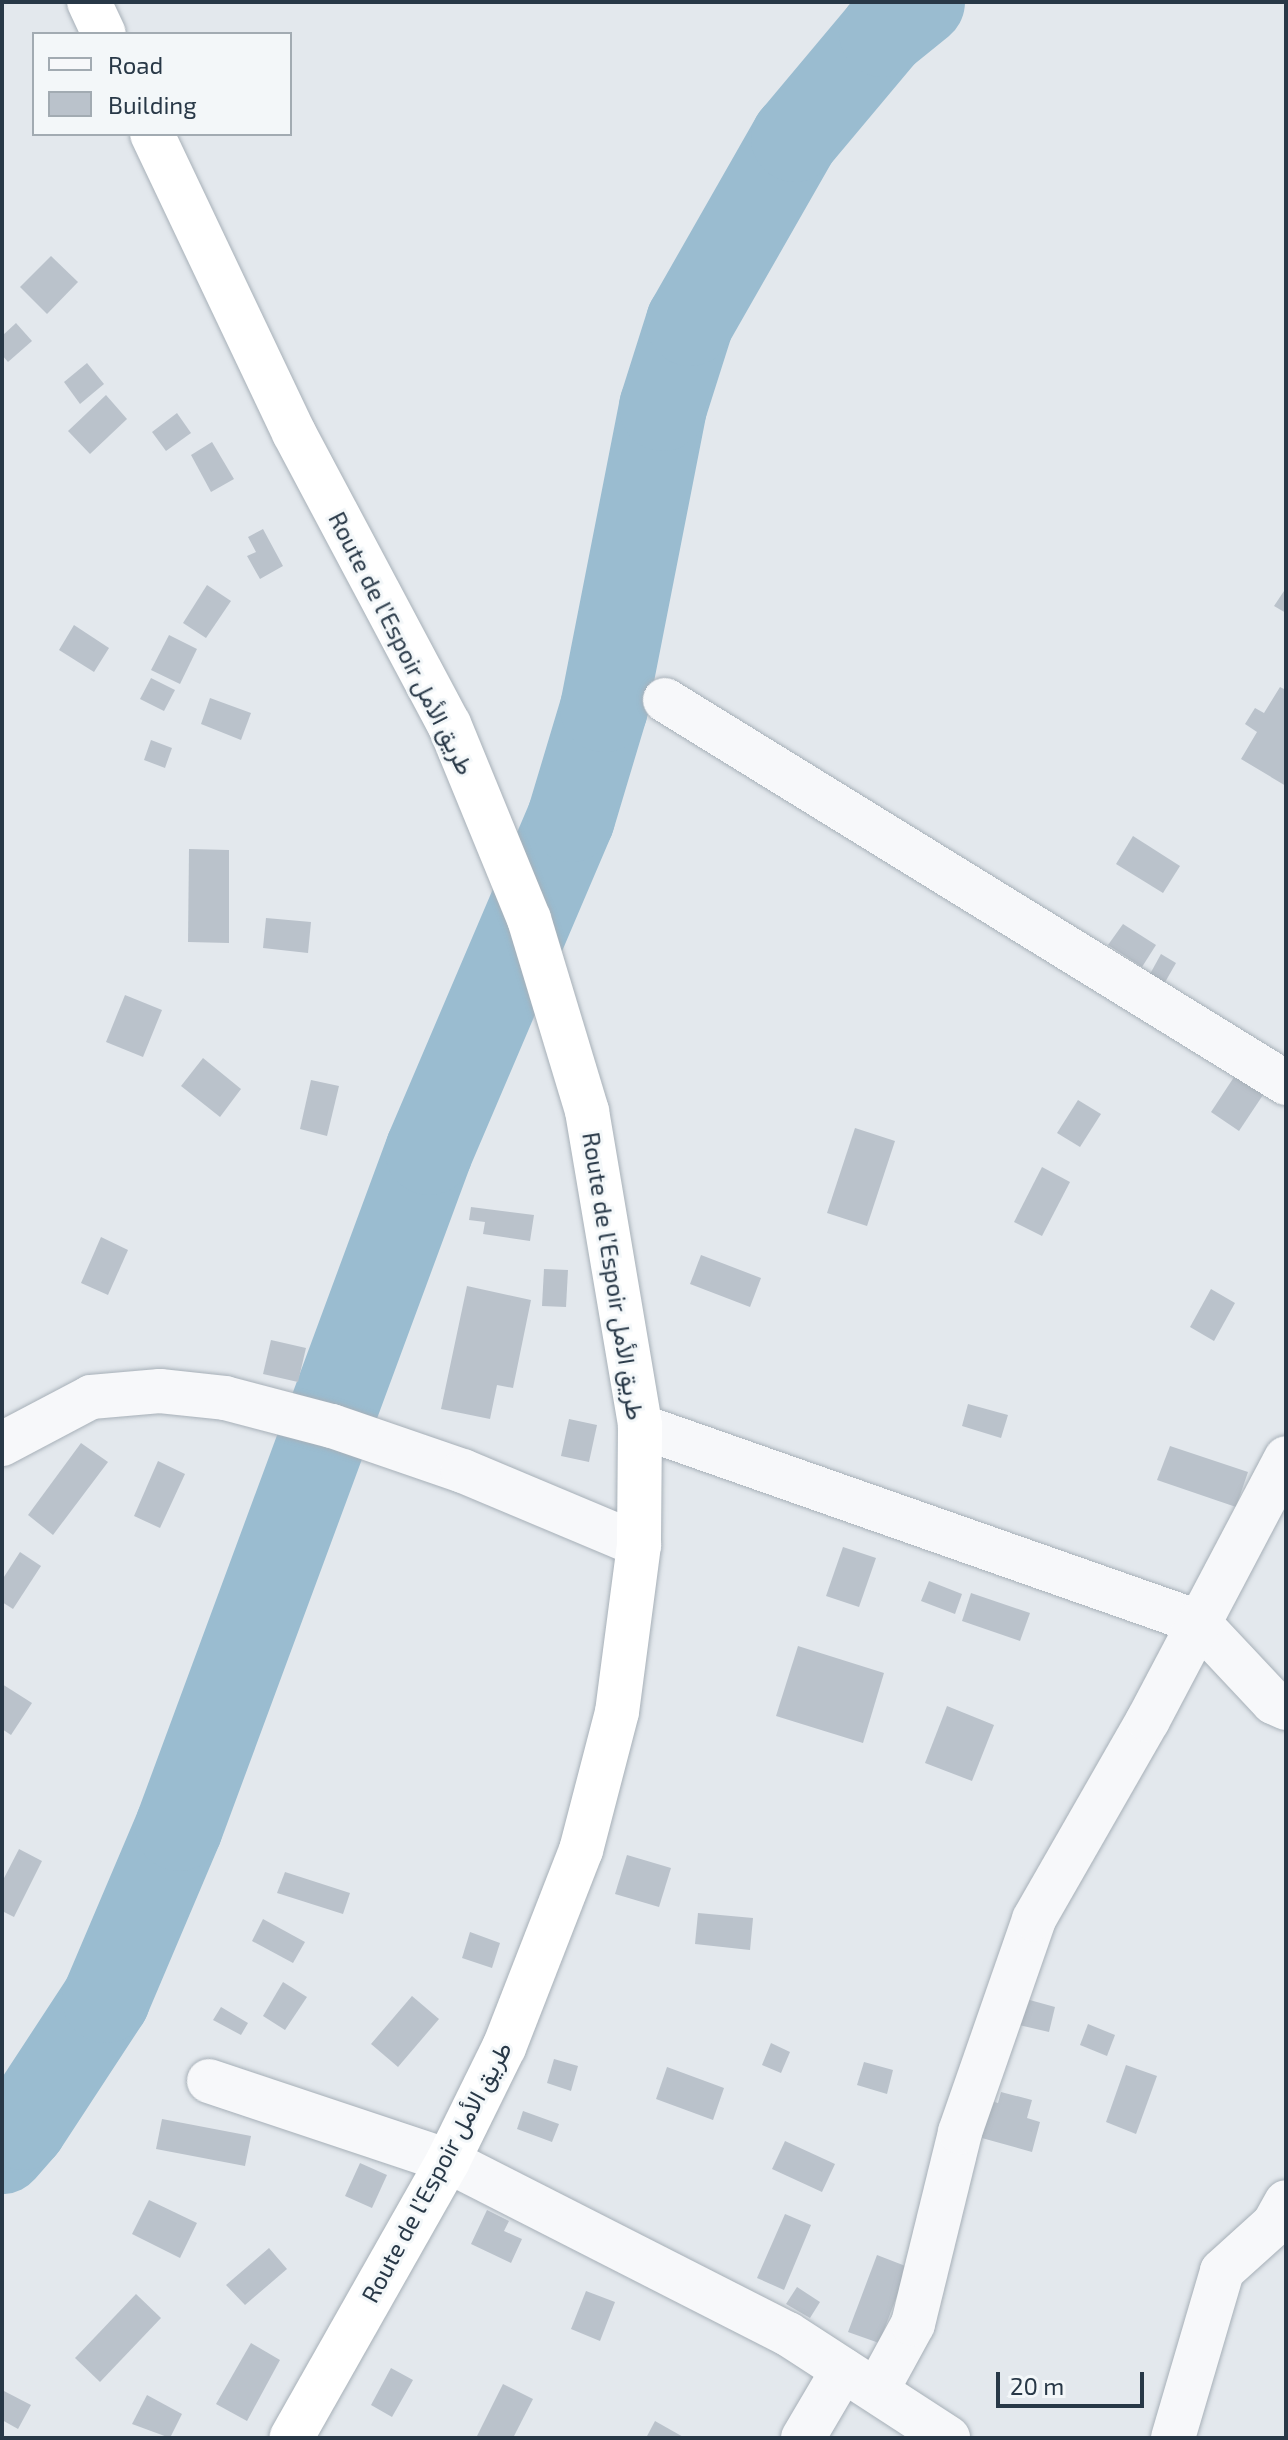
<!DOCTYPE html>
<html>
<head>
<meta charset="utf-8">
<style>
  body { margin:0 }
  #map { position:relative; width:1288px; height:2440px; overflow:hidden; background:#e3e8ed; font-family:"Exo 2",Vazirmatn,sans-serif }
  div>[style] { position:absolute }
  .river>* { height:88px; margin:-44px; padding:0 44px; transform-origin:44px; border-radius:44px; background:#9abcd0 }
  .building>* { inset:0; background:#bac2cb }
  .roads { filter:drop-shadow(0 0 2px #a7b0b8) drop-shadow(0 0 2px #a7b0b8) }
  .street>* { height:44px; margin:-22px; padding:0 22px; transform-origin:22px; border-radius:22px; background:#f7f8fa }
  .highway>* { height:44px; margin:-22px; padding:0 22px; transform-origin:22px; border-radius:22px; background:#fff }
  span { translate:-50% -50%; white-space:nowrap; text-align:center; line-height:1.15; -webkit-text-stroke:6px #f3f7f9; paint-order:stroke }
  .street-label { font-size:24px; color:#283847 }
  .frame { position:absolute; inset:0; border:4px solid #283847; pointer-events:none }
  .legend { position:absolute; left:32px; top:32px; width:260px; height:104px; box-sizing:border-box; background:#f3f7f9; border:2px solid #a2abb2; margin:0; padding:10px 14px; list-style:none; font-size:24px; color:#283847 }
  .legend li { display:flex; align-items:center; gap:16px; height:40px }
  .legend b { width:40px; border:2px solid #a2abb2 }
  .scale { position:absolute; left:996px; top:2372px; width:148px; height:36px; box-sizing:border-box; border:4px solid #283847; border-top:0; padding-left:10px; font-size:24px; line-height:28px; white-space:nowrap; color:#283847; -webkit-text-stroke:6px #f3f7f9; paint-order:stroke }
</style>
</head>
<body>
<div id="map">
  <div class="river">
    <div style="left:2px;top:2150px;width:32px;rotate:-49deg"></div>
    <div style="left:23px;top:2126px;width:152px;rotate:-56.8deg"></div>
    <div style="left:106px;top:1999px;width:187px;rotate:-67deg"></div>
    <div style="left:179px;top:1827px;width:721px;rotate:-69.7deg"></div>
    <div style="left:429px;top:1151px;width:362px;rotate:-66.9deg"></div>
    <div style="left:571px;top:818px;width:115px;rotate:-73.3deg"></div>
    <div style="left:604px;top:708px;width:307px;rotate:-78.9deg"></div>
    <div style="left:663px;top:407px;width:89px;rotate:-72.4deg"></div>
    <div style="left:690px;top:322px;width:212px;rotate:-60.3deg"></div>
    <div style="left:795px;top:138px;width:137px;rotate:-50deg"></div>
    <div style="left:883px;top:33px;width:49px;rotate:-39.2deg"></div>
  </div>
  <div class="building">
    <div style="clip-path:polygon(51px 256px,78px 282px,47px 314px,20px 287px)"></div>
    <div style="clip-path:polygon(16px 323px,32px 341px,8px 362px,2px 355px,2px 336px)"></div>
    <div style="clip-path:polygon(87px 363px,104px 384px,80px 404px,64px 382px)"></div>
    <div style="clip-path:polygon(106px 395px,127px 419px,90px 454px,68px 431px)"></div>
    <div style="clip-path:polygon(177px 413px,191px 433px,166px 451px,152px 432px)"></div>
    <div style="clip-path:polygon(212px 442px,234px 479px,211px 492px,191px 455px)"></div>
    <div style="clip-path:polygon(263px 529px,283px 566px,260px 579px,247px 556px,256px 552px,248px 537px)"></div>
    <div style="clip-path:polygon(207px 585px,231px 601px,206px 638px,183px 623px)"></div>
    <div style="clip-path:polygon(1286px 588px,1286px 613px,1274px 606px)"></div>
    <div style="clip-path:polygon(74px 625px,109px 648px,94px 672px,59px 650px)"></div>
    <div style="clip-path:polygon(169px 635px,197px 649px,180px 684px,151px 670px)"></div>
    <div style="clip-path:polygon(151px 678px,175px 690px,164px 711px,140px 699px)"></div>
    <div style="clip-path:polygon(1280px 687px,1286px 690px,1286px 786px,1241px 759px,1257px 732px,1245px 724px,1255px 708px,1264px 713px)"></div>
    <div style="clip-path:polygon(210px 698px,251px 713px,241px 740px,201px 724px)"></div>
    <div style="clip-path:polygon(151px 740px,172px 748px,165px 768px,144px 760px)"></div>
    <div style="clip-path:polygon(1133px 836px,1180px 866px,1163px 893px,1116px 864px)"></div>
    <div style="clip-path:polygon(189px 849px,229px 850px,229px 943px,188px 942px)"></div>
    <div style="clip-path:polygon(266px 918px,311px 922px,308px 953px,263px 948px)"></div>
    <div style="clip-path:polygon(1123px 924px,1156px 945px,1142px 967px,1108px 945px)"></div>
    <div style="clip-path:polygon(1161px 954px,1176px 963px,1164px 984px,1150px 974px)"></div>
    <div style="clip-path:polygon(125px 995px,162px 1010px,143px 1057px,106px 1042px)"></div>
    <div style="clip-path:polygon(203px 1058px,241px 1089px,220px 1117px,181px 1086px)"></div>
    <div style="clip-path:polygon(1238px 1071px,1267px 1089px,1239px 1131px,1211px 1112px)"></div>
    <div style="clip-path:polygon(311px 1080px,339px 1086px,327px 1136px,300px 1129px)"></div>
    <div style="clip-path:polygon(1078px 1100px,1101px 1114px,1080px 1147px,1057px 1133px)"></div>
    <div style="clip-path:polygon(855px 1128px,895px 1141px,867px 1226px,827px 1213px)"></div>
    <div style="clip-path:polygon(1042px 1167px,1070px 1182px,1042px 1236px,1014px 1222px)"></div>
    <div style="clip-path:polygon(471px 1207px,534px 1215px,530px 1241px,483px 1234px,485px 1222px,469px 1220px)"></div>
    <div style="clip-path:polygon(101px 1237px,128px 1250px,108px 1295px,81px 1283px)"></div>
    <div style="clip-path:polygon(701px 1255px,761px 1278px,750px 1307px,690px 1284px)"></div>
    <div style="clip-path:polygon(544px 1269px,568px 1270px,566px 1307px,542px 1306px)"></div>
    <div style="clip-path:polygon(467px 1286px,531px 1300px,513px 1388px,497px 1385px,490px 1419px,441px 1409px)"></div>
    <div style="clip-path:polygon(1211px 1289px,1235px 1303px,1214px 1341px,1190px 1327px)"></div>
    <div style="clip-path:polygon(271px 1340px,306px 1348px,298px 1382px,263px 1374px)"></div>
    <div style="clip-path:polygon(968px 1404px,1008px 1415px,1001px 1438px,962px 1426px)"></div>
    <div style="clip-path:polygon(569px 1419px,597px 1425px,589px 1462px,561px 1456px)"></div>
    <div style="clip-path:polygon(81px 1443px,108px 1462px,53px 1535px,28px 1515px)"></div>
    <div style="clip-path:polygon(1170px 1446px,1248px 1472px,1236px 1507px,1157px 1480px)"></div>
    <div style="clip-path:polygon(158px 1461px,185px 1474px,160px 1528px,134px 1516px)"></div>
    <div style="clip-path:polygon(843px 1547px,876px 1558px,859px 1607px,826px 1596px)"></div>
    <div style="clip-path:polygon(20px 1552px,41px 1566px,13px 1609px,2px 1602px,2px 1580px)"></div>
    <div style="clip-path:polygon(929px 1581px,962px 1594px,955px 1614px,921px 1601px)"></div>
    <div style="clip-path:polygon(971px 1593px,1030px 1613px,1020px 1641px,962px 1621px)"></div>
    <div style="clip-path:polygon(798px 1646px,884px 1673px,863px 1743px,776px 1716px)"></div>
    <div style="clip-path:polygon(2px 1684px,32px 1703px,11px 1735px,2px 1729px)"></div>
    <div style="clip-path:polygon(947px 1706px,994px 1725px,972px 1781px,925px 1763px)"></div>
    <div style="clip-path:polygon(19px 1849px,42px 1861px,14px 1917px,2px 1911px,2px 1882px)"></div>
    <div style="clip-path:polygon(627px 1855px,671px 1868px,659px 1907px,615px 1894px)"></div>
    <div style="clip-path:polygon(285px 1872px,350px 1893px,343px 1914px,277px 1893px)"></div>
    <div style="clip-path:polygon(698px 1913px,753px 1918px,750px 1950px,695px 1944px)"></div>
    <div style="clip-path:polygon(263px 1919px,305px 1942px,293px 1963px,252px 1941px)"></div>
    <div style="clip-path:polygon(470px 1932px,500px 1943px,492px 1968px,462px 1958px)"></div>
    <div style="clip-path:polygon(283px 1982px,307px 1997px,285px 2030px,263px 2016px)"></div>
    <div style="clip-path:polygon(412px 1996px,439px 2019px,398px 2067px,371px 2044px)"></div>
    <div style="clip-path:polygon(1026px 1999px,1055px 2007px,1049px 2032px,1019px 2025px)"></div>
    <div style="clip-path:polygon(221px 2007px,248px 2023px,241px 2035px,213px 2020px)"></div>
    <div style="clip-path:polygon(1088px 2024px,1115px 2035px,1107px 2056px,1080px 2045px)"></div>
    <div style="clip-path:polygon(771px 2043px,790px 2052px,781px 2073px,762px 2065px)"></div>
    <div style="clip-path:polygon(554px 2059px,578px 2066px,571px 2091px,547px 2083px)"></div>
    <div style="clip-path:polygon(864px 2062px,893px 2070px,887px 2094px,857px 2085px)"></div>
    <div style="clip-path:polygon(1126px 2065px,1157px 2076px,1136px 2134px,1106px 2122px)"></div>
    <div style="clip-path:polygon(667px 2067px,724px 2088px,713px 2120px,656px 2099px)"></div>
    <div style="clip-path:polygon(1001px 2092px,1032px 2100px,1027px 2118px,1040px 2122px,1032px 2152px,971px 2135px,981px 2098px,998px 2103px)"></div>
    <div style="clip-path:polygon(523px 2111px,559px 2124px,552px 2142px,517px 2129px)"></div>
    <div style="clip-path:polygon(162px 2119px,251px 2136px,245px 2166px,156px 2149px)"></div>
    <div style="clip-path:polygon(785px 2141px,835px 2164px,822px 2192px,772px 2169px)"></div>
    <div style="clip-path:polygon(360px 2163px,387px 2175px,372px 2208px,345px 2196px)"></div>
    <div style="clip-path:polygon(149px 2200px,197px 2223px,180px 2258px,132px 2234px)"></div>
    <div style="clip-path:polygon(487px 2210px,509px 2221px,504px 2231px,522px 2239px,511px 2263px,471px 2244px)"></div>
    <div style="clip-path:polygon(785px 2214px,811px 2225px,784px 2290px,757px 2278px)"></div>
    <div style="clip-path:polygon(269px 2248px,287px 2269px,245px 2305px,226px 2285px)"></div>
    <div style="clip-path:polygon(877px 2255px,908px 2267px,879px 2343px,848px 2332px)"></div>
    <div style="clip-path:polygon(797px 2287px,820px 2302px,810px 2318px,786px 2304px)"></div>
    <div style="clip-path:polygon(586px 2291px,615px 2302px,600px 2341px,571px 2329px)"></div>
    <div style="clip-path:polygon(136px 2294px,161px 2318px,100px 2382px,75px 2358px)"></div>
    <div style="clip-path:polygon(251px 2343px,280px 2360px,247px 2421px,216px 2404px)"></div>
    <div style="clip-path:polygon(391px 2368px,413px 2380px,392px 2417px,371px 2405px)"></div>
    <div style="clip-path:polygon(503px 2384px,533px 2399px,513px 2438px,476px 2438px)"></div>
    <div style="clip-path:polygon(2px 2390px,31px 2405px,18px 2429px,2px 2420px)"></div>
    <div style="clip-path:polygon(147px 2395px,182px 2414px,170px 2438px,132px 2424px)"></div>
    <div style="clip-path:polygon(655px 2421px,685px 2438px,646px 2438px)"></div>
  </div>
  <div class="roads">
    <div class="street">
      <div style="left:665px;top:700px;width:730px;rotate:31.66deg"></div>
      <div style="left:640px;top:1426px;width:591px;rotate:19.35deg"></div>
      <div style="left:1198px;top:1622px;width:110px;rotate:46.8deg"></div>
      <div style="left:1273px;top:1702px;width:14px;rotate:25deg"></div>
      <div style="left:2px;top:1444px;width:101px;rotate:-27.8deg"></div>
      <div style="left:91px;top:1397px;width:69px;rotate:-5deg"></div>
      <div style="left:160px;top:1391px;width:65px;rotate:6.1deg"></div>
      <div style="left:225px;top:1398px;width:111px;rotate:14.7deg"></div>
      <div style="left:332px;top:1426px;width:139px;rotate:19deg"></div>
      <div style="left:463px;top:1471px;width:191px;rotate:22.8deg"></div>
      <div style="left:209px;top:2081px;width:252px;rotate:18.5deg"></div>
      <div style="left:448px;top:2161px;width:381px;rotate:27deg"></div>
      <div style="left:788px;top:2334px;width:191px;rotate:33deg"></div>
      <div style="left:877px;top:2390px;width:75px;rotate:-61.4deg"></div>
      <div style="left:913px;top:2324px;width:198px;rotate:-76.2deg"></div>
      <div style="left:960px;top:2132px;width:225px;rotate:-70.8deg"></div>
      <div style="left:1034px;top:1919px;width:229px;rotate:-60.2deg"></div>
      <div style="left:1148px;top:1720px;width:296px;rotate:-62.2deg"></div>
      <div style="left:803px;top:2438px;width:79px;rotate:-59.5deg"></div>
      <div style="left:1173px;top:2438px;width:174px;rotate:-73.6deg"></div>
      <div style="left:1222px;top:2271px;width:70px;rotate:-42.1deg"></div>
      <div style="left:1274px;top:2224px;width:25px;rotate:-61deg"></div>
    </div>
    <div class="highway">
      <div style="left:89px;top:2px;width:35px;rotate:65deg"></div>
      <div style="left:152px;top:134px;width:331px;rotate:64.6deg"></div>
      <div style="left:294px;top:433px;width:330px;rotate:62deg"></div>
      <div style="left:449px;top:724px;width:211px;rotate:67.7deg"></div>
      <div style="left:529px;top:919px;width:201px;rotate:73.2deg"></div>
      <div style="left:587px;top:1111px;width:319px;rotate:80.4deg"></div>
      <div style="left:640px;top:1426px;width:119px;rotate:90.5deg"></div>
      <div style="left:639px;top:1545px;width:168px;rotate:97.5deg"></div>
      <div style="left:617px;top:1712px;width:143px;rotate:104.6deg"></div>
      <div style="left:581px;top:1850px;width:212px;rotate:111.3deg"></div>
      <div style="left:504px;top:2047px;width:127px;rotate:116.2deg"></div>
      <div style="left:448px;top:2161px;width:318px;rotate:119.5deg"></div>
    </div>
  </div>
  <div class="street-label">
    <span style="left:402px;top:643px;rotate:63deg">Route de l’Espoir طريق الأمل</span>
    <span style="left:614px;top:1276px;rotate:81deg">Route de l’Espoir طريق الأمل</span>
    <span style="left:436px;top:2172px;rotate:-62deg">Route de l’Espoir طريق الأمل</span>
  </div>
  <div class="frame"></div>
  <ul class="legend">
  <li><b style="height:10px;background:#f7f8fa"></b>Road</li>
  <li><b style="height:22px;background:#bac2cb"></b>Building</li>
  </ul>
  <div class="scale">20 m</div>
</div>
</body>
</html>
